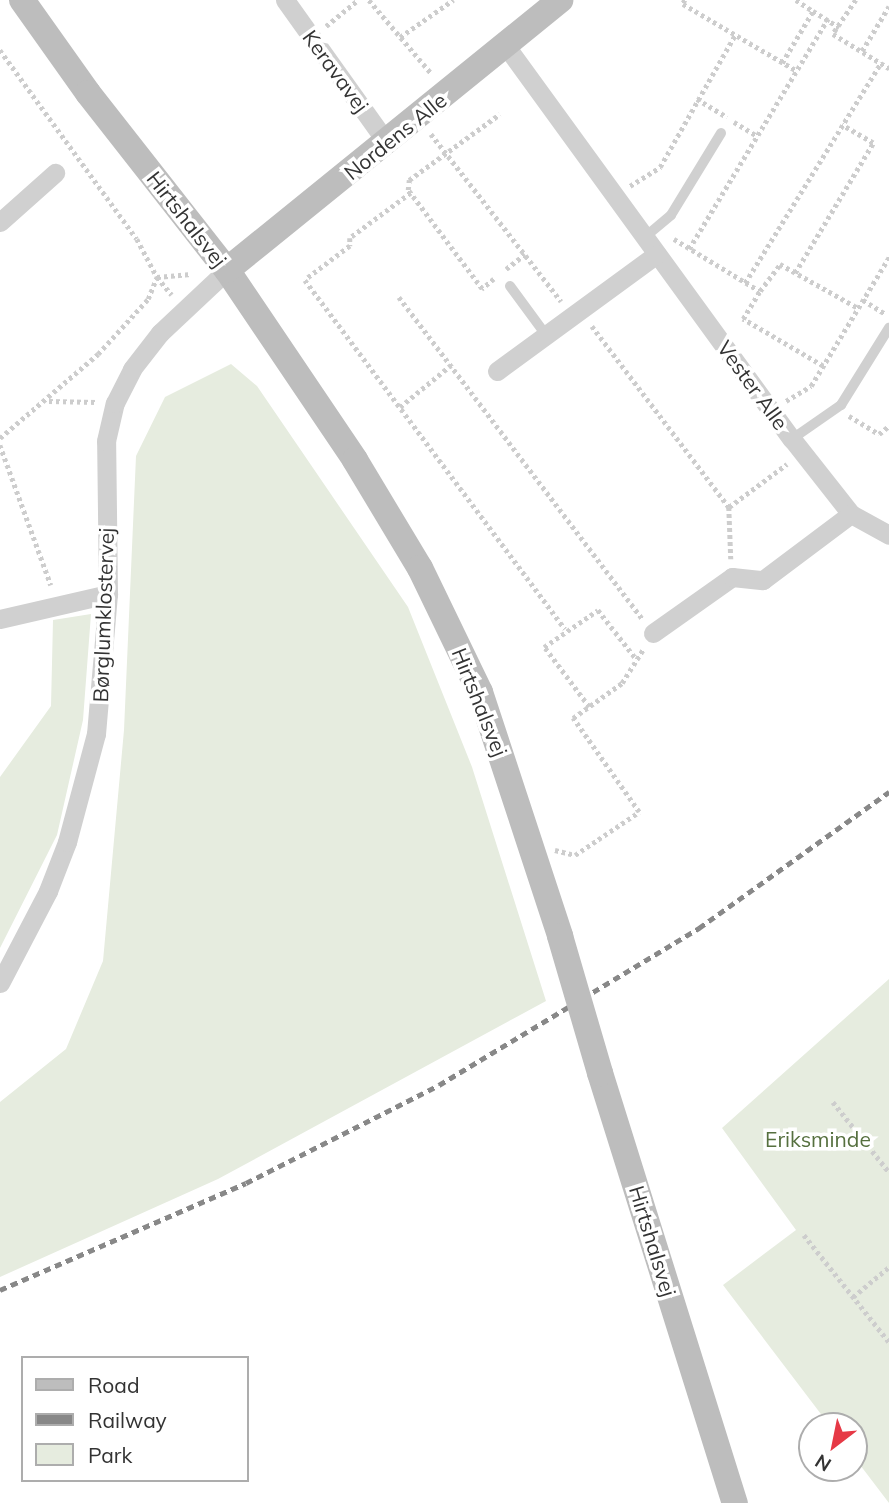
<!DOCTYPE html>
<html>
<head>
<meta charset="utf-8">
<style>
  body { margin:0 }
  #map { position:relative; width:889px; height:1503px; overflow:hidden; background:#fff; font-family:Mulish,sans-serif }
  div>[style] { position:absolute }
  .green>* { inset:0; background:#e6ecdf }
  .path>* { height:4.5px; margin-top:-2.25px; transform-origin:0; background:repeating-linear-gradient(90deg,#cdcdcd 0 3.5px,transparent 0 7px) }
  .lane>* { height:10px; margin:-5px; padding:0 5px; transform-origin:5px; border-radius:5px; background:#d0d0d0 }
  .street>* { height:19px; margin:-9.5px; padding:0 9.5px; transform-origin:9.5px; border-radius:9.5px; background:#d0d0d0 }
  .secondary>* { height:26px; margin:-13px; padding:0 13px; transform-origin:13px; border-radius:13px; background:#bdbdbd }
  .rail>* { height:5px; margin-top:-2.5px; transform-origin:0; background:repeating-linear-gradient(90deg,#888 0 7px,transparent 0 12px) }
  .secondary-bridge>* { height:26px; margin:-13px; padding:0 13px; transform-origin:13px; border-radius:13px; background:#bdbdbd }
  span { translate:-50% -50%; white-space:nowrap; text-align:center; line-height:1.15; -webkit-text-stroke:7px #fff; paint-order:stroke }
  .street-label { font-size:21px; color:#333 }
  .park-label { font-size:21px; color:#56703f }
  .legend { position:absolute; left:21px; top:1356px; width:228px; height:126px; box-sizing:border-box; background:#fff; border:2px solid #adadad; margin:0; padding:9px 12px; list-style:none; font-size:21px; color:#333 }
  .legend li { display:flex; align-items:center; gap:14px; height:35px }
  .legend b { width:35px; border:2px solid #adadad }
  .north { position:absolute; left:798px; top:1412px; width:70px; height:70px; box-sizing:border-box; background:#fff; border:2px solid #adadad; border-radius:50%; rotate:212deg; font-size:19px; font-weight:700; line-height:28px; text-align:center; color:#333 }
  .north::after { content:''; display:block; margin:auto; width:24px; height:32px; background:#e63946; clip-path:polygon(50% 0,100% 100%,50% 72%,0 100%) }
</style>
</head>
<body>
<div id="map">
  <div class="green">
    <div style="clip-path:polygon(231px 364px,257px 386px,408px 607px,472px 767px,546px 1001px,218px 1179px,0 1277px,0 1102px,66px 1049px,103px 961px,124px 730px,136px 456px,165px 397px)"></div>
    <div style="clip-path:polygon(91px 614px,83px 720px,57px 835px,0 948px,0 777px,51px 706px,53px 620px)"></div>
    <div style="clip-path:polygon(889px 979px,889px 1503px,854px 1457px,854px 1426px,830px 1426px,723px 1285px,796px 1230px,722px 1128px)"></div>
  </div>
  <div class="path">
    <div style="left:369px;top:0;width:97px;rotate:49.6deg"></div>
    <div style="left:685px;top:0;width:4px;rotate:117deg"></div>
    <div style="left:683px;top:4px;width:132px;rotate:30.4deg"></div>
    <div style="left:796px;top:0;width:20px;rotate:33deg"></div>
    <div style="left:856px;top:0;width:41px;rotate:124.1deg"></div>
    <div style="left:833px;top:34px;width:66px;rotate:31.3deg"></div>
    <div style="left:326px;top:26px;width:41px;rotate:-39.1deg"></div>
    <div style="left:400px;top:37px;width:65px;rotate:-34.9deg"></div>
    <div style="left:0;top:50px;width:233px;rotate:54.1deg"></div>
    <div style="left:137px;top:239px;width:43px;rotate:62.2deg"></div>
    <div style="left:157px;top:277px;width:23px;rotate:50deg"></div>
    <div style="left:862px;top:51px;width:52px;rotate:-59deg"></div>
    <div style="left:782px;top:63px;width:61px;rotate:-59.2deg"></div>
    <div style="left:813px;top:11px;width:31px;rotate:32deg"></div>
    <div style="left:697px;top:99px;width:35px;rotate:31deg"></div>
    <div style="left:734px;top:122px;width:27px;rotate:31deg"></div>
    <div style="left:431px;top:134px;width:212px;rotate:52.1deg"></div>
    <div style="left:630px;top:186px;width:36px;rotate:-32deg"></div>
    <div style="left:660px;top:167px;width:152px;rotate:-60.4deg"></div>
    <div style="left:411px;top:193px;width:76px;rotate:143.6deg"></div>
    <div style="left:350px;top:238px;width:8px;rotate:90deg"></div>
    <div style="left:350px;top:246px;width:56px;rotate:142.9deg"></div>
    <div style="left:305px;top:280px;width:435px;rotate:53.3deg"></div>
    <div style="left:674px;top:239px;width:100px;rotate:31.2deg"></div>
    <div style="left:689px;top:249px;width:269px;rotate:-58.9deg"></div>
    <div style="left:506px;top:269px;width:24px;rotate:-38deg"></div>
    <div style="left:795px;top:273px;width:152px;rotate:-59deg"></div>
    <div style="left:873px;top:143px;width:36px;rotate:-150deg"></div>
    <div style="left:494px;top:279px;width:16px;rotate:140deg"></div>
    <div style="left:482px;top:289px;width:124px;rotate:-126.8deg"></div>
    <div style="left:408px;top:190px;width:10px;rotate:-84deg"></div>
    <div style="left:409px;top:180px;width:112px;rotate:-36deg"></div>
    <div style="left:745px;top:283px;width:259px;rotate:-58.3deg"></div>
    <div style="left:399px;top:297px;width:403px;rotate:52.9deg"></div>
    <div style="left:863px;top:300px;width:26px;rotate:32deg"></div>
    <div style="left:592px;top:326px;width:227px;rotate:52.9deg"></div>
    <div style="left:729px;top:507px;width:52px;rotate:87.8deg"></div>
    <div style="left:823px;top:366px;width:93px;rotate:-149.6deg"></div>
    <div style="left:743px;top:319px;width:33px;rotate:-59deg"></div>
    <div style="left:760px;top:291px;width:34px;rotate:-53deg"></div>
    <div style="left:780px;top:264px;width:90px;rotate:29.4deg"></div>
    <div style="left:49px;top:401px;width:47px;rotate:1.2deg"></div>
    <div style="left:786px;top:401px;width:29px;rotate:-31deg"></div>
    <div style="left:811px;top:386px;width:151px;rotate:-58.8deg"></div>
    <div style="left:400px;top:407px;width:66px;rotate:-39.5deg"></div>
    <div style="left:849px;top:416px;width:35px;rotate:31deg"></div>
    <div style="left:879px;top:434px;width:13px;rotate:-39deg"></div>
    <div style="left:0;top:438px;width:129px;rotate:-40.6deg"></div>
    <div style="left:98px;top:354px;width:74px;rotate:-47.7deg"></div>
    <div style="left:148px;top:299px;width:24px;rotate:-68deg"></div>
    <div style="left:157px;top:277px;width:34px;rotate:-5deg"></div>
    <div style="left:0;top:445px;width:149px;rotate:70deg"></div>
    <div style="left:729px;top:507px;width:72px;rotate:-36.6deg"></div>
    <div style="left:589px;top:707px;width:75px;rotate:-126.9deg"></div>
    <div style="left:544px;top:647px;width:65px;rotate:-34.4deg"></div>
    <div style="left:598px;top:610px;width:63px;rotate:52deg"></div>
    <div style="left:555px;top:850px;width:21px;rotate:14deg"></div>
    <div style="left:575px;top:855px;width:77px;rotate:-33.9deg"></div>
    <div style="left:639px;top:812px;width:115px;rotate:-125.1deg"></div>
    <div style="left:573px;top:718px;width:60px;rotate:-35.5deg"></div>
    <div style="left:622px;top:683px;width:41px;rotate:-57.8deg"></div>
    <div style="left:833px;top:1102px;width:90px;rotate:51.3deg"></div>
    <div style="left:804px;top:1235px;width:137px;rotate:51.5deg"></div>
    <div style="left:853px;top:1297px;width:47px;rotate:-39.8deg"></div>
  </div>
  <div class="lane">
    <div style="left:645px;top:237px;width:34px;rotate:-40deg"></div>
    <div style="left:671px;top:215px;width:96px;rotate:-58.6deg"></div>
    <div style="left:510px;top:286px;width:61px;rotate:53.7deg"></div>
    <div style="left:792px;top:439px;width:60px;rotate:-34.8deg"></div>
    <div style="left:841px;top:405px;width:91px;rotate:-58.1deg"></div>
  </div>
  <div class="street">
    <div style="left:285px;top:0;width:176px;rotate:54.5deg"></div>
    <div style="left:506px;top:46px;width:486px;rotate:54deg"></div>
    <div style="left:792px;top:439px;width:95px;rotate:51.8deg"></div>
    <div style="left:851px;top:514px;width:43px;rotate:28.9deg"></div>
    <div style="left:0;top:222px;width:74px;rotate:-41.7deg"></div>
    <div style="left:497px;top:371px;width:198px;rotate:-36.2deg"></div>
    <div style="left:0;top:619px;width:111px;rotate:-13deg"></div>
    <div style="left:653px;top:633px;width:97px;rotate:-35.3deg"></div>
    <div style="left:732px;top:577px;width:31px;rotate:6deg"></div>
    <div style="left:763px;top:580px;width:110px;rotate:-36.9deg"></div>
    <div style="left:0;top:983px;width:104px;rotate:-62.4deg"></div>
    <div style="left:48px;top:891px;width:53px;rotate:-68.8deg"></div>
    <div style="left:67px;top:842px;width:112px;rotate:-75deg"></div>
    <div style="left:96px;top:734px;width:141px;rotate:-85.1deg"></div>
    <div style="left:108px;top:594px;width:153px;rotate:-90.7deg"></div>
    <div style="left:106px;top:441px;width:39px;rotate:-77deg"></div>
    <div style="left:115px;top:403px;width:38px;rotate:-63deg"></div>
    <div style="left:132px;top:369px;width:46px;rotate:-52.1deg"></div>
    <div style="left:160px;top:333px;width:92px;rotate:-43.2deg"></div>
  </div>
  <div class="secondary">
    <div style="left:22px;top:0;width:114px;rotate:54.6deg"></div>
    <div style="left:88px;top:93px;width:225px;rotate:51.9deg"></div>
    <div style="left:227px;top:270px;width:229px;rotate:56deg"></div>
    <div style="left:355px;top:460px;width:126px;rotate:59deg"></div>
    <div style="left:420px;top:568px;width:138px;rotate:64.2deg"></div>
    <div style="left:480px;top:692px;width:257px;rotate:71.8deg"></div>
    <div style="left:227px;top:270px;width:429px;rotate:-39deg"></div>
    <div style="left:600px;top:1073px;width:451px;rotate:72.6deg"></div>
  </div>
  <div class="rail">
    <div style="left:0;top:1290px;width:268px;rotate:-23.5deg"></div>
    <div style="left:246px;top:1183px;width:216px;rotate:-26.9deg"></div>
    <div style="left:439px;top:1085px;width:304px;rotate:-31.1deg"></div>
    <div style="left:699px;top:928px;width:234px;rotate:-35.6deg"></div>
  </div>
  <div class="secondary-bridge">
    <div style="left:560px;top:936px;width:143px;rotate:73.7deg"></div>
  </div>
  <div class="street-label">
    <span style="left:336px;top:71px;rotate:54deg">Keravavej</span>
    <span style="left:395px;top:136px;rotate:-39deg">Nordens Alle</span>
    <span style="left:187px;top:219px;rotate:52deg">Hirtshalsvej</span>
    <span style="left:753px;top:385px;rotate:54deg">Vester Alle</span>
    <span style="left:103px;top:615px;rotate:-88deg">Børglumklostervej</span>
    <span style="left:480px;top:702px;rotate:68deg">Hirtshalsvej</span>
    <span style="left:653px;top:1241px;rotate:73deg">Hirtshalsvej</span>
  </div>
  <div class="park-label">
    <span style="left:818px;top:1139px">Eriksminde</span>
  </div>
  <ul class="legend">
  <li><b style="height:9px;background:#bdbdbd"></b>Road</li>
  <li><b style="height:9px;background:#888"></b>Railway</li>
  <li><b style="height:19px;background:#e6ecdf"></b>Park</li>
  </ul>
  <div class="north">N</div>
</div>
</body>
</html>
